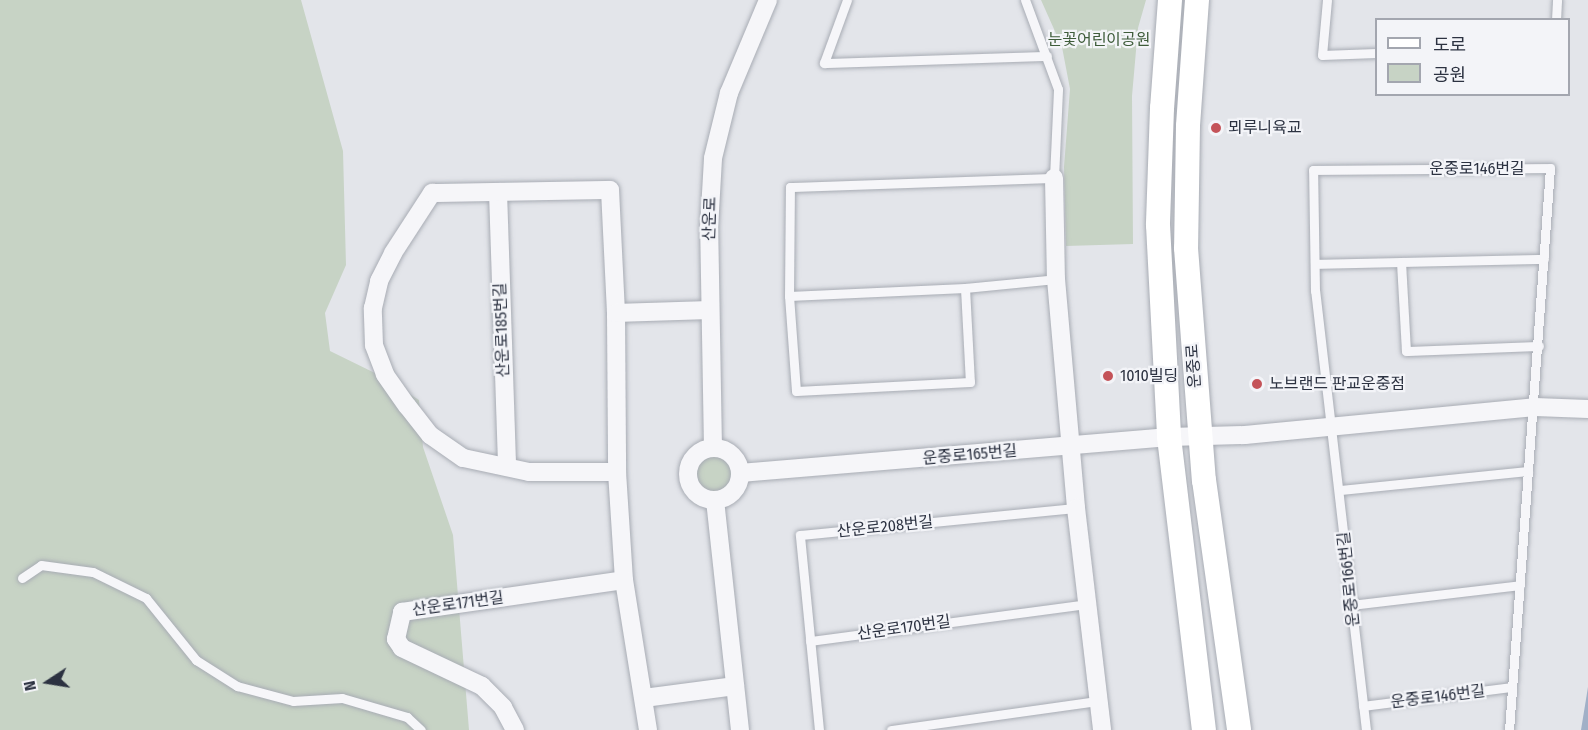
<!DOCTYPE html>
<html>
<head>
<meta charset="utf-8">
<style>
  body { margin:0 }
  #map { position:relative; width:1588px; height:730px; overflow:hidden; background:#e3e5ea; font-family:"Fira Sans Condensed","Noto Sans KR",sans-serif }
  div>[style] { position:absolute }
  .green>* { inset:0; background:#c7d3c5 }
  .round { border-radius:50% }
  .water>* { inset:0; background:#a1b0c7 }
  .roads { filter:drop-shadow(0 0 2px #a8acb4) drop-shadow(0 0 2px #a8acb4) }
  .lane>* { height:9px; margin:-4.5px; padding:0 4.5px; transform-origin:4.5px; border-radius:4.5px; background:#f6f6f9 }
  .street>* { height:18px; margin:-9px; padding:0 9px; transform-origin:9px; border-radius:9px; background:#f6f6f9 }
  .street>.ring { margin:-9px; padding:0; box-sizing:content-box; background:none; border:18px solid #f6f6f9; border-radius:50% }
  .secondary>* { height:24px; margin:-12px; padding:0 12px; transform-origin:12px; border-radius:12px; background:#fff }
  .dots>* { width:16px; height:16px; translate:-50% -50%; box-sizing:border-box; border:3px solid #f3f4f8; border-radius:50% }
  span { translate:-50% -50%; white-space:nowrap; text-align:center; line-height:1.15; -webkit-text-stroke:4.5px #f3f4f8; paint-order:stroke }
  .park-label { font-size:16px; color:#3e5c3a }
  .poi-label { font-size:16px; color:#2c3241 }
  .left { translate:0 -50%; text-align:left }
  .street-label { font-size:16px; color:#2c3241 }
  .legend { position:absolute; left:1375px; top:18px; width:195px; height:78px; box-sizing:border-box; background:#f3f4f8; border:2px solid #a3a6af; margin:0; padding:8px 10px; list-style:none; font-size:18px; color:#2c3241 }
  .legend li { display:flex; align-items:center; gap:12px; height:30px }
  .legend b { width:30px; border:2px solid #a3a6af }
  .north { position:absolute; left:18px; top:652px; width:60px; height:60px; -webkit-text-stroke:4px #f3f4f8; paint-order:stroke; rotate:258deg; font-size:16px; font-weight:700; line-height:24px; text-align:center; color:#2c3241 }
  .north::after { content:''; display:block; margin:auto; width:21px; height:27px; background:#2c3241; clip-path:polygon(50% 0,100% 100%,50% 72%,0 100%) }
</style>
</head>
<body>
<div id="map">
  <div class="green">
    <div style="clip-path:polygon(0 0,301px 0,343px 151px,346px 265px,325px 313px,330px 351px,383px 377px,419px 400px,423px 447px,453px 535px,469px 730px,0 730px)"></div>
    <div style="clip-path:polygon(1041px 0,1146px 0,1138px 28px,1132px 96px,1133px 244px,1066px 246px,1064px 167px,1070px 89px,1062px 47px)"></div>
    <div class="round" style="left:697px;top:457px;width:34px;height:34px"></div>
  </div>
  <div class="water">
    <div style="clip-path:polygon(1588px 687px,1588px 730px,1581px 730px)"></div>
  </div>
  <div class="roads">
    <div class="lane">
      <div style="left:847px;top:0;width:67px;rotate:110.1deg"></div>
      <div style="left:824px;top:63px;width:223px;rotate:-1.8deg"></div>
      <div style="left:1327px;top:0;width:55px;rotate:95.2deg"></div>
      <div style="left:1322px;top:55px;width:54px;rotate:-2.1deg"></div>
      <div style="left:1556px;top:20px;width:20px;rotate:-87deg"></div>
      <div style="left:1401px;top:262px;width:89px;rotate:86.8deg"></div>
      <div style="left:1406px;top:351px;width:133px;rotate:-2.2deg"></div>
      <div style="left:1315px;top:264px;width:229px;rotate:-1.3deg"></div>
      <div style="left:965px;top:288px;width:94px;rotate:87deg"></div>
      <div style="left:970px;top:382px;width:174px;rotate:177deg"></div>
      <div style="left:796px;top:391px;width:95px;rotate:-94.2deg"></div>
      <div style="left:789px;top:296px;width:109px;rotate:-89.5deg"></div>
      <div style="left:790px;top:187px;width:264px;rotate:-2deg"></div>
      <div style="left:1054px;top:178px;width:89px;rotate:-87.4deg"></div>
      <div style="left:1058px;top:89px;width:95px;rotate:-110.3deg"></div>
      <div style="left:789px;top:296px;width:176px;rotate:-2.6deg"></div>
      <div style="left:965px;top:288px;width:91px;rotate:-5.6deg"></div>
      <div style="left:1340px;top:490px;width:189px;rotate:-5.8deg"></div>
      <div style="left:22px;top:578px;width:23px;rotate:-34deg"></div>
      <div style="left:41px;top:565px;width:52px;rotate:7.7deg"></div>
      <div style="left:93px;top:572px;width:59px;rotate:26.1deg"></div>
      <div style="left:146px;top:598px;width:80px;rotate:51.1deg"></div>
      <div style="left:196px;top:660px;width:49px;rotate:32.4deg"></div>
      <div style="left:237px;top:686px;width:58px;rotate:15deg"></div>
      <div style="left:293px;top:701px;width:49px;rotate:-3.5deg"></div>
      <div style="left:342px;top:698px;width:68px;rotate:16.3deg"></div>
      <div style="left:407px;top:717px;width:19px;rotate:43deg"></div>
      <div style="left:1351px;top:605px;width:170px;rotate:-6.7deg"></div>
      <div style="left:810px;top:641px;width:278px;rotate:-7.6deg"></div>
      <div style="left:1363px;top:706px;width:150px;rotate:-7.3deg"></div>
      <div style="left:819px;top:730px;width:196px;rotate:-95.6deg"></div>
      <div style="left:800px;top:535px;width:277px;rotate:-5.6deg"></div>
      <div style="left:891px;top:730px;width:209px;rotate:-8deg"></div>
      <div style="left:1366px;top:730px;width:442px;rotate:-96.6deg"></div>
      <div style="left:1315px;top:291px;width:121px;rotate:-90.9deg"></div>
      <div style="left:1313px;top:170px;width:237px;rotate:-0.5deg"></div>
      <div style="left:1550px;top:168px;width:563px;rotate:94.17deg"></div>
    </div>
    <div class="street">
      <div style="left:1054px;top:178px;width:101px;rotate:88.9deg"></div>
      <div style="left:1056px;top:279px;width:230px;rotate:85deg"></div>
      <div style="left:1076px;top:508px;width:224px;rotate:83.3deg"></div>
      <div style="left:498px;top:192px;width:275px;rotate:88.1deg"></div>
      <div style="left:616px;top:313px;width:159px;rotate:89.6deg"></div>
      <div style="left:617px;top:472px;width:88px;rotate:180deg"></div>
      <div style="left:529px;top:472px;width:67px;rotate:-168deg"></div>
      <div style="left:463px;top:458px;width:40px;rotate:-145.1deg"></div>
      <div style="left:430px;top:435px;width:37px;rotate:-128deg"></div>
      <div style="left:407px;top:406px;width:39px;rotate:-125deg"></div>
      <div style="left:385px;top:374px;width:31px;rotate:-111deg"></div>
      <div style="left:374px;top:345px;width:37px;rotate:-92deg"></div>
      <div style="left:373px;top:308px;width:28px;rotate:-77deg"></div>
      <div style="left:379px;top:281px;width:31px;rotate:-63deg"></div>
      <div style="left:393px;top:253px;width:72px;rotate:-57deg"></div>
      <div style="left:432px;top:193px;width:178px;rotate:-1deg"></div>
      <div style="left:610px;top:190px;width:123px;rotate:87.2deg"></div>
      <div style="left:616px;top:313px;width:93px;rotate:-1.8deg"></div>
      <div style="left:713px;top:448px;width:220px;rotate:-91deg"></div>
      <div style="left:709px;top:228px;width:70px;rotate:-86.7deg"></div>
      <div style="left:713px;top:158px;width:67px;rotate:-76.2deg"></div>
      <div style="left:729px;top:93px;width:101px;rotate:-67.2deg"></div>
      <div class="ring" style="left:688px;top:448px;width:34px;height:34px"></div>
      <div style="left:617px;top:472px;width:108px;rotate:86.3deg"></div>
      <div style="left:740px;top:473px;width:431px;rotate:-4.8deg"></div>
      <div style="left:1169px;top:437px;width:76px;rotate:-1.5deg"></div>
      <div style="left:1245px;top:435px;width:291px;rotate:-5.5deg"></div>
      <div style="left:1535px;top:407px;width:53px;rotate:2.2deg"></div>
      <div style="left:715px;top:500px;width:231px;rotate:83.8deg"></div>
      <div style="left:644px;top:698px;width:92px;rotate:-7.5deg"></div>
      <div style="left:515px;top:730px;width:26px;rotate:-118deg"></div>
      <div style="left:503px;top:707px;width:30px;rotate:-135deg"></div>
      <div style="left:482px;top:686px;width:89px;rotate:-154.6deg"></div>
      <div style="left:402px;top:648px;width:11px;rotate:-124deg"></div>
      <div style="left:396px;top:639px;width:28px;rotate:-77deg"></div>
      <div style="left:402px;top:612px;width:224px;rotate:-8.2deg"></div>
      <div style="left:624px;top:580px;width:152px;rotate:80.9deg"></div>
    </div>
    <div class="secondary">
      <div style="left:1170px;top:0;width:108px;rotate:94.2deg"></div>
      <div style="left:1162px;top:108px;width:117px;rotate:92deg"></div>
      <div style="left:1158px;top:225px;width:212px;rotate:87deg"></div>
      <div style="left:1169px;top:437px;width:295px;rotate:83.2deg"></div>
      <div style="left:1197px;top:0;width:126px;rotate:94.1deg"></div>
      <div style="left:1188px;top:126px;width:122px;rotate:90.9deg"></div>
      <div style="left:1186px;top:248px;width:233px;rotate:85.6deg"></div>
      <div style="left:1204px;top:480px;width:252px;rotate:82deg"></div>
    </div>
  </div>
  <div class="dots">
    <div style="left:1216px;top:128px;background:#c45359"></div>
    <div style="left:1108px;top:376px;background:#c45359"></div>
    <div style="left:1257px;top:384px;background:#c45359"></div>
  </div>
  <div class="park-label">
    <span style="left:1099px;top:40px">눈꽃어린이공원</span>
  </div>
  <div class="poi-label">
    <span class="left" style="left:1228px;top:128px">뫼루니육교</span>
    <span class="left" style="left:1120px;top:376px">1010빌딩</span>
    <span class="left" style="left:1269px;top:384px">노브랜드 판교운중점</span>
  </div>
  <div class="street-label">
    <span style="left:1477px;top:169px">운중로146번길</span>
    <span style="left:710px;top:219px;rotate:-88deg">산운로</span>
    <span style="left:502px;top:330px;rotate:-92deg">산운로185번길</span>
    <span style="left:1194px;top:366px;rotate:-94deg">운중로</span>
    <span style="left:970px;top:455px;rotate:-5deg">운중로165번길</span>
    <span style="left:885px;top:527px;rotate:-6deg">산운로208번길</span>
    <span style="left:1349px;top:579px;rotate:-96deg">운중로166번길</span>
    <span style="left:458px;top:604px;rotate:-8deg">산운로171번길</span>
    <span style="left:904px;top:628px;rotate:-8deg">산운로170번길</span>
    <span style="left:1438px;top:697px;rotate:-7deg">운중로146번길</span>
  </div>
  <ul class="legend">
  <li><b style="height:8px;background:#fff"></b>도로</li>
  <li><b style="height:16px;background:#c7d3c5"></b>공원</li>
  </ul>
  <div class="north">N</div>
</div>
</body>
</html>
